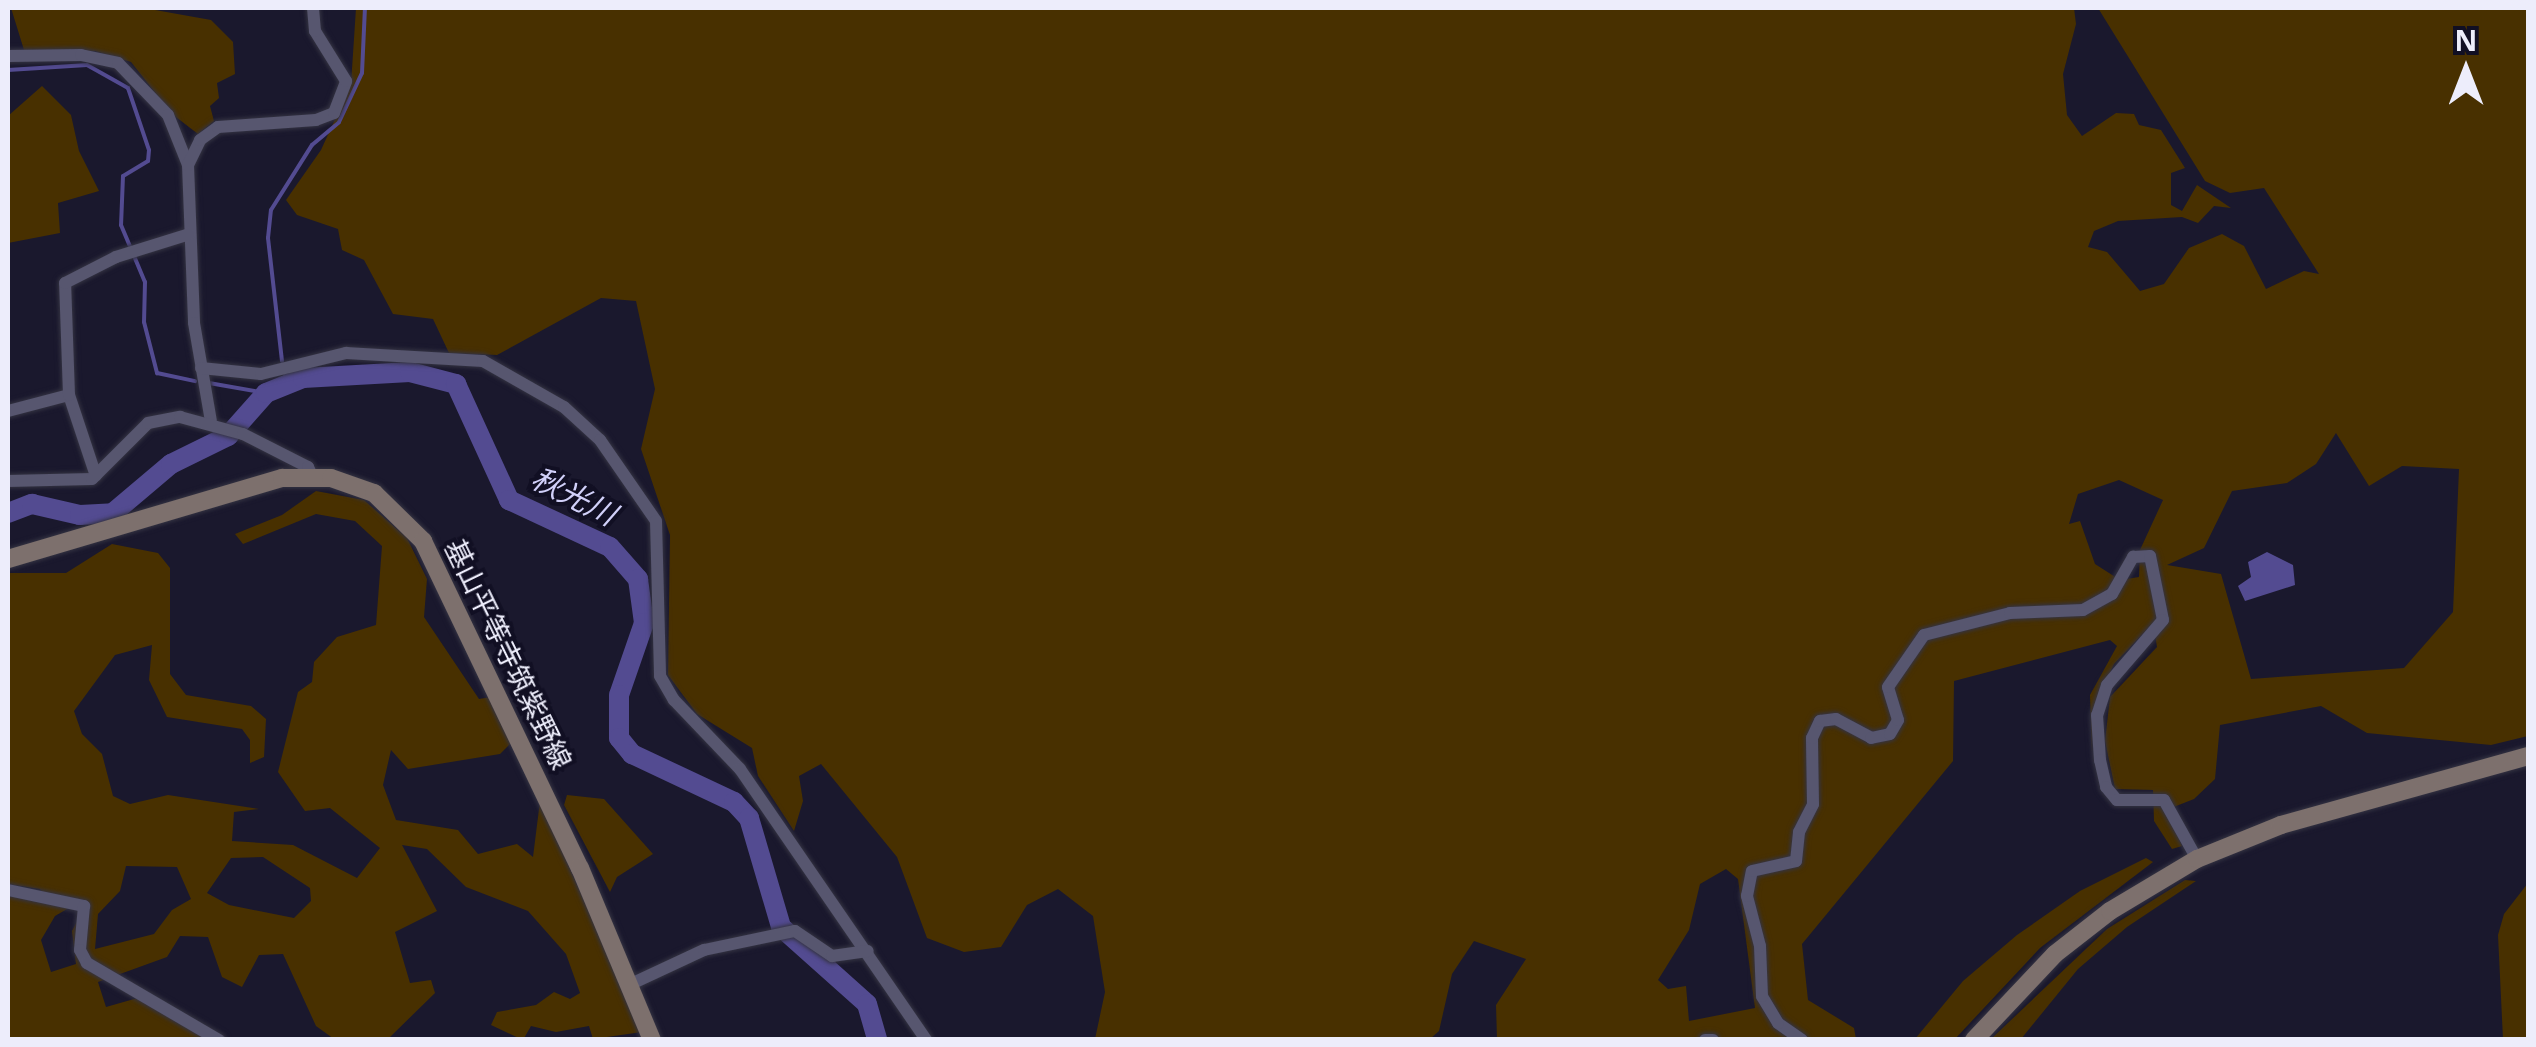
<!DOCTYPE html>
<html>
<head>
<meta charset="utf-8">
<style>
  body { margin:0 }
  #map { position:relative; width:2536px; height:1047px; overflow:hidden; background:#1a182d; font-family:"Noto Sans","Noto Sans JP",sans-serif }
  div>[style] { position:absolute }
  .green>* { inset:0; background:#483000 }
  .water>* { inset:0; background:#534b91 }
  .stream>* { height:4px; margin:-2px; padding:0 2px; transform-origin:2px; border-radius:2px; background:#534b91 }
  .river>* { height:20px; margin:-10px; padding:0 10px; transform-origin:10px; border-radius:10px; background:#534b91 }
  .roads { filter:drop-shadow(0 0 2px #343342) drop-shadow(0 0 2px #343342) }
  .street>* { height:12px; margin:-6px; padding:0 6px; transform-origin:6px; border-radius:6px; background:#57566f }
  .secondary>* { height:18px; margin:-9px; padding:0 9px; transform-origin:9px; border-radius:9px; background:#7d706d }
  span { translate:-50% -50%; white-space:nowrap; text-align:center; line-height:1.15; -webkit-text-stroke:8px #110f23; paint-order:stroke }
  .street-label { font-size:28px; color:#ededfb }
  .water-label { font-size:30px; color:#d1d0f9; font-style:italic }
  .frame { position:absolute; inset:0; border:10px solid #ededfb; pointer-events:none }
  .north { position:absolute; left:2416px; top:20px; width:100px; height:100px; -webkit-text-stroke:8px #110f23; paint-order:stroke; rotate:0deg; font-size:28px; font-weight:700; line-height:40px; text-align:center; color:#ededfb }
  .north::after { content:''; display:block; margin:auto; width:35px; height:45px; background:#ededfb; clip-path:polygon(50% 0,100% 100%,50% 72%,0 100%) }
</style>
</head>
<body>
<div id="map">
  <div class="green">
    <div style="clip-path:polygon(11px 8px,144px 8px,211px 20px,233px 42px,235px 74px,217px 83px,219px 98px,210px 106px,214px 121px,198px 134px,172px 114px,131px 62px,95px 51px,24px 50px)"></div>
    <div style="clip-path:polygon(evenodd,356px 8px,2074px 8px,2076px 24px,2063px 74px,2067px 115px,2082px 136px,2116px 113px,2134px 114px,2139px 125px,2161px 130px,2185px 168px,2171px 173px,2171px 205px,2182px 211px,2197px 185px,2231px 208px,2214px 206px,2198px 223px,2182px 217px,2118px 221px,2094px 231px,2088px 247px,2107px 252px,2140px 291px,2164px 284px,2189px 248px,2222px 234px,2244px 246px,2266px 289px,2304px 271px,2319px 274px,2264px 188px,2230px 193px,2205px 181px,2098px 8px,2528px 8px,2528px 736px,2491px 745px,2367px 733px,2321px 706px,2220px 725px,2215px 779px,2194px 799px,2166px 810px,2182px 846px,2172px 849px,2154px 821px,2153px 790px,2115px 789px,2105px 741px,2110px 697px,2157px 647px,2153px 623px,2114px 664px,2093px 709px,2092px 753px,2090px 695px,2117px 646px,2110px 640px,1954px 681px,1953px 761px,1802px 944px,1808px 1000px,1854px 1028px,1856px 1039px,1497px 1039px,1496px 1005px,1526px 959px,1474px 941px,1452px 974px,1439px 1031px,1430px 1039px,1095px 1039px,1105px 992px,1093px 916px,1058px 889px,1027px 905px,1001px 947px,964px 952px,927px 938px,897px 857px,821px 764px,799px 776px,803px 801px,794px 831px,758px 776px,752px 748px,697px 714px,668px 675px,670px 535px,641px 449px,655px 389px,636px 301px,601px 298px,497px 355px,449px 353px,433px 319px,393px 314px,364px 260px,342px 250px,338px 229px,297px 215px,286px 200px,321px 150px,351px 84px,356px 8px,2336px 433px,2369px 486px,2402px 466px,2459px 469px,2453px 612px,2404px 668px,2251px 679px,2221px 574px,2167px 565px,2204px 548px,2232px 491px,2287px 483px,2316px 464px,2336px 433px,356px 8px,2119px 480px,2163px 500px,2140px 550px,2139px 577px,2120px 580px,2095px 564px,2080px 521px,2069px 524px,2078px 494px,2119px 480px,356px 8px,1726px 869px,1738px 879px,1755px 1008px,1689px 1021px,1686px 986px,1668px 989px,1658px 980px,1689px 930px,1700px 884px,1726px 869px)"></div>
    <div style="clip-path:polygon(42px 86px,71px 115px,79px 151px,99px 191px,58px 203px,60px 233px,8px 243px,8px 116px)"></div>
    <div style="clip-path:polygon(evenodd,316px 491px,364px 500px,407px 538px,427px 579px,424px 617px,479px 699px,491px 697px,511px 743px,500px 754px,408px 769px,391px 750px,383px 785px,396px 820px,458px 830px,478px 854px,517px 844px,533px 857px,540px 801px,642px 1032px,593px 1039px,589px 1026px,556px 1032px,531px 1026px,523px 1040px,491px 1025px,497px 1012px,536px 1005px,554px 992px,570px 999px,580px 993px,566px 954px,528px 911px,466px 887px,427px 849px,402px 845px,437px 911px,395px 932px,410px 983px,431px 980px,435px 993px,388px 1039px,334px 1039px,316px 1026px,283px 954px,259px 955px,242px 987px,222px 977px,208px 937px,180px 936px,167px 957px,98px 982px,106px 1007px,141px 997px,205px 1039px,8px 1039px,8px 896px,47px 901px,40px 889px,8px 884px,8px 573px,66px 573px,112px 544px,158px 553px,170px 568px,170px 674px,186px 695px,251px 706px,266px 719px,264px 757px,250px 763px,250px 740px,242px 729px,167px 717px,149px 680px,152px 645px,115px 655px,74px 711px,82px 734px,102px 754px,113px 796px,130px 804px,168px 795px,259px 809px,234px 812px,232px 841px,293px 845px,357px 878px,380px 848px,330px 808px,305px 811px,278px 772px,298px 692px,312px 682px,314px 662px,337px 637px,376px 625px,382px 546px,355px 521px,316px 514px,243px 544px,235px 534px,282px 515px,316px 491px,263px 857px,310px 888px,311px 901px,294px 918px,229px 905px,207px 893px,231px 858px,263px 857px,316px 491px,126px 866px,177px 867px,191px 899px,172px 910px,154px 934px,95px 949px,98px 914px,120px 891px,126px 866px,316px 491px,74px 905px,81px 914px,72px 931px,76px 964px,51px 972px,41px 940px,55px 916px,74px 905px)"></div>
    <div style="clip-path:polygon(567px 795px,604px 799px,653px 854px,617px 877px,610px 892px,564px 805px)"></div>
    <div style="clip-path:polygon(2146px 858px,2153px 862px,2040px 948px,1955px 1039px,1915px 1039px,1963px 981px,2017px 935px,2080px 891px)"></div>
    <div style="clip-path:polygon(2185px 880px,2196px 881px,2127px 927px,2078px 969px,2021px 1039px,1991px 1039px,2107px 929px)"></div>
    <div style="clip-path:polygon(2528px 883px,2528px 1039px,2503px 1039px,2498px 935px,2504px 914px)"></div>
  </div>
  <div class="water">
    <div style="clip-path:polygon(2267px 552px,2293px 565px,2295px 585px,2245px 601px,2238px 586px,2251px 577px,2248px 562px)"></div>
  </div>
  <div class="stream">
    <div style="left:8px;top:70px;width:79px;rotate:-3.6deg"></div>
    <div style="left:87px;top:65px;width:47px;rotate:29.3deg"></div>
    <div style="left:128px;top:88px;width:65px;rotate:71.3deg"></div>
    <div style="left:149px;top:150px;width:11px;rotate:95deg"></div>
    <div style="left:148px;top:161px;width:29px;rotate:149deg"></div>
    <div style="left:123px;top:176px;width:49px;rotate:92.3deg"></div>
    <div style="left:121px;top:225px;width:62px;rotate:67.2deg"></div>
    <div style="left:145px;top:282px;width:40px;rotate:91.4deg"></div>
    <div style="left:144px;top:322px;width:53px;rotate:75.7deg"></div>
    <div style="left:157px;top:373px;width:39px;rotate:12deg"></div>
    <div style="left:282px;top:361px;width:124px;rotate:-96.5deg"></div>
    <div style="left:268px;top:238px;width:28px;rotate:-84deg"></div>
    <div style="left:271px;top:210px;width:77px;rotate:-57.8deg"></div>
    <div style="left:312px;top:145px;width:35px;rotate:-40deg"></div>
    <div style="left:339px;top:122px;width:54px;rotate:-64.9deg"></div>
    <div style="left:362px;top:73px;width:65px;rotate:-87.4deg"></div>
    <div style="left:285px;top:376px;width:9px;rotate:77deg"></div>
    <div style="left:209px;top:383px;width:58px;rotate:10deg"></div>
  </div>
  <div class="river">
    <div style="left:8px;top:513px;width:26px;rotate:-21deg"></div>
    <div style="left:32px;top:504px;width:49px;rotate:12.9deg"></div>
    <div style="left:80px;top:515px;width:33px;rotate:-3deg"></div>
    <div style="left:113px;top:513px;width:76px;rotate:-40.2deg"></div>
    <div style="left:171px;top:464px;width:64px;rotate:-26.2deg"></div>
    <div style="left:228px;top:436px;width:57px;rotate:-48.5deg"></div>
    <div style="left:266px;top:393px;width:40px;rotate:-22deg"></div>
    <div style="left:303px;top:378px;width:107px;rotate:-3.2deg"></div>
    <div style="left:410px;top:372px;width:48px;rotate:14.6deg"></div>
    <div style="left:456px;top:384px;width:128px;rotate:65.4deg"></div>
    <div style="left:509px;top:500px;width:111px;rotate:25deg"></div>
    <div style="left:610px;top:547px;width:43px;rotate:48.8deg"></div>
    <div style="left:638px;top:579px;width:44px;rotate:82.2deg"></div>
    <div style="left:644px;top:623px;width:76px;rotate:109.1deg"></div>
    <div style="left:619px;top:695px;width:43px;rotate:90deg"></div>
    <div style="left:619px;top:738px;width:21px;rotate:51deg"></div>
    <div style="left:632px;top:754px;width:113px;rotate:25.2deg"></div>
    <div style="left:734px;top:802px;width:22px;rotate:47deg"></div>
    <div style="left:749px;top:818px;width:114px;rotate:73.6deg"></div>
    <div style="left:781px;top:927px;width:115px;rotate:41.8deg"></div>
    <div style="left:867px;top:1004px;width:37px;rotate:74deg"></div>
  </div>
  <div class="roads">
    <div class="street">
      <div style="left:8px;top:56px;width:73px;rotate:-0.8deg"></div>
      <div style="left:81px;top:55px;width:38px;rotate:12deg"></div>
      <div style="left:118px;top:63px;width:72px;rotate:46.1deg"></div>
      <div style="left:168px;top:115px;width:54px;rotate:68.2deg"></div>
      <div style="left:188px;top:165px;width:158px;rotate:87.8deg"></div>
      <div style="left:194px;top:323px;width:99px;rotate:80.2deg"></div>
      <div style="left:188px;top:165px;width:28px;rotate:-64deg"></div>
      <div style="left:200px;top:140px;width:22px;rotate:-36deg"></div>
      <div style="left:218px;top:127px;width:98px;rotate:-4.1deg"></div>
      <div style="left:316px;top:120px;width:19px;rotate:-21deg"></div>
      <div style="left:334px;top:113px;width:34px;rotate:-69deg"></div>
      <div style="left:346px;top:81px;width:59px;rotate:-121.8deg"></div>
      <div style="left:315px;top:31px;width:23px;rotate:-95deg"></div>
      <div style="left:201px;top:368px;width:60px;rotate:5.7deg"></div>
      <div style="left:261px;top:374px;width:88px;rotate:-13.9deg"></div>
      <div style="left:346px;top:353px;width:137px;rotate:3.3deg"></div>
      <div style="left:483px;top:361px;width:93px;rotate:29.6deg"></div>
      <div style="left:564px;top:407px;width:49px;rotate:42.5deg"></div>
      <div style="left:600px;top:440px;width:98px;rotate:55.3deg"></div>
      <div style="left:656px;top:521px;width:155px;rotate:88.5deg"></div>
      <div style="left:660px;top:676px;width:28px;rotate:60deg"></div>
      <div style="left:674px;top:700px;width:95px;rotate:46.3deg"></div>
      <div style="left:740px;top:769px;width:329px;rotate:55.5deg"></div>
      <div style="left:69px;top:395px;width:85px;rotate:71.6deg"></div>
      <div style="left:8px;top:411px;width:63px;rotate:-14.7deg"></div>
      <div style="left:69px;top:395px;width:112px;rotate:-92deg"></div>
      <div style="left:65px;top:283px;width:57px;rotate:-27deg"></div>
      <div style="left:116px;top:257px;width:77px;rotate:-17.3deg"></div>
      <div style="left:8px;top:481px;width:84px;rotate:-1.4deg"></div>
      <div style="left:92px;top:479px;width:79px;rotate:-45deg"></div>
      <div style="left:148px;top:423px;width:33px;rotate:-11deg"></div>
      <div style="left:180px;top:417px;width:65px;rotate:15.1deg"></div>
      <div style="left:243px;top:434px;width:73px;rotate:26.9deg"></div>
      <div style="left:308px;top:467px;width:10px;rotate:66deg"></div>
      <div style="left:8px;top:890px;width:78px;rotate:11.9deg"></div>
      <div style="left:84px;top:906px;width:44px;rotate:95.2deg"></div>
      <div style="left:80px;top:950px;width:15px;rotate:62deg"></div>
      <div style="left:87px;top:963px;width:153px;rotate:30.3deg"></div>
      <div style="left:631px;top:984px;width:81px;rotate:-25deg"></div>
      <div style="left:704px;top:950px;width:93px;rotate:-11.8deg"></div>
      <div style="left:795px;top:931px;width:45px;rotate:34deg"></div>
      <div style="left:832px;top:956px;width:36px;rotate:-8deg"></div>
      <div style="left:1705px;top:1040px;width:8px"></div>
      <div style="left:1802px;top:1040px;width:29px;rotate:-145deg"></div>
      <div style="left:1778px;top:1023px;width:31px;rotate:-121deg"></div>
      <div style="left:1762px;top:996px;width:50px;rotate:-92.3deg"></div>
      <div style="left:1760px;top:946px;width:52px;rotate:-104.6deg"></div>
      <div style="left:1747px;top:896px;width:25px;rotate:-79deg"></div>
      <div style="left:1752px;top:871px;width:45px;rotate:-12.8deg"></div>
      <div style="left:1796px;top:861px;width:29px;rotate:-84deg"></div>
      <div style="left:1799px;top:832px;width:31px;rotate:-63deg"></div>
      <div style="left:1813px;top:804px;width:66px;rotate:-90.9deg"></div>
      <div style="left:1812px;top:738px;width:19px;rotate:-65deg"></div>
      <div style="left:1820px;top:721px;width:16px;rotate:-7deg"></div>
      <div style="left:1836px;top:719px;width:40px;rotate:28deg"></div>
      <div style="left:1871px;top:738px;width:19px;rotate:-12deg"></div>
      <div style="left:1890px;top:734px;width:16px;rotate:-60deg"></div>
      <div style="left:1898px;top:720px;width:34px;rotate:-107deg"></div>
      <div style="left:1888px;top:687px;width:63px;rotate:-55.3deg"></div>
      <div style="left:1924px;top:635px;width:89px;rotate:-14.3deg"></div>
      <div style="left:2010px;top:613px;width:73px;rotate:-2.4deg"></div>
      <div style="left:2083px;top:610px;width:33px;rotate:-29deg"></div>
      <div style="left:2112px;top:594px;width:43px;rotate:-60.4deg"></div>
      <div style="left:2133px;top:557px;width:17px;rotate:-3deg"></div>
      <div style="left:2150px;top:556px;width:65px;rotate:78.5deg"></div>
      <div style="left:2163px;top:620px;width:86px;rotate:130.7deg"></div>
      <div style="left:2107px;top:685px;width:32px;rotate:108deg"></div>
      <div style="left:2097px;top:715px;width:45px;rotate:86.2deg"></div>
      <div style="left:2100px;top:760px;width:28px;rotate:77deg"></div>
      <div style="left:2106px;top:787px;width:17px;rotate:50deg"></div>
      <div style="left:2117px;top:800px;width:47px"></div>
      <div style="left:2164px;top:800px;width:68px;rotate:60.8deg"></div>
    </div>
    <div class="secondary">
      <div style="left:8px;top:559px;width:286px;rotate:-16.5deg"></div>
      <div style="left:282px;top:478px;width:49px"></div>
      <div style="left:331px;top:478px;width:46px;rotate:19.2deg"></div>
      <div style="left:374px;top:493px;width:69px;rotate:44.4deg"></div>
      <div style="left:423px;top:541px;width:363px;rotate:64.4deg"></div>
      <div style="left:580px;top:868px;width:186px;rotate:67.3deg"></div>
      <div style="left:1974px;top:1040px;width:118px;rotate:-46.7deg"></div>
      <div style="left:2055px;top:954px;width:70px;rotate:-38deg"></div>
      <div style="left:2110px;top:911px;width:101px;rotate:-30.9deg"></div>
      <div style="left:2197px;top:859px;width:91px;rotate:-22deg"></div>
      <div style="left:2281px;top:825px;width:256px;rotate:-15.6deg"></div>
    </div>
  </div>
  <div class="street-label">
    <span style="left:509px;top:654px;rotate:64deg">基山平等寺筑紫野線</span>
  </div>
  <div class="water-label">
    <span style="left:574px;top:496px;rotate:27deg">秋光川</span>
  </div>
  <div class="frame"></div>
  <div class="north">N</div>
</div>
</body>
</html>
